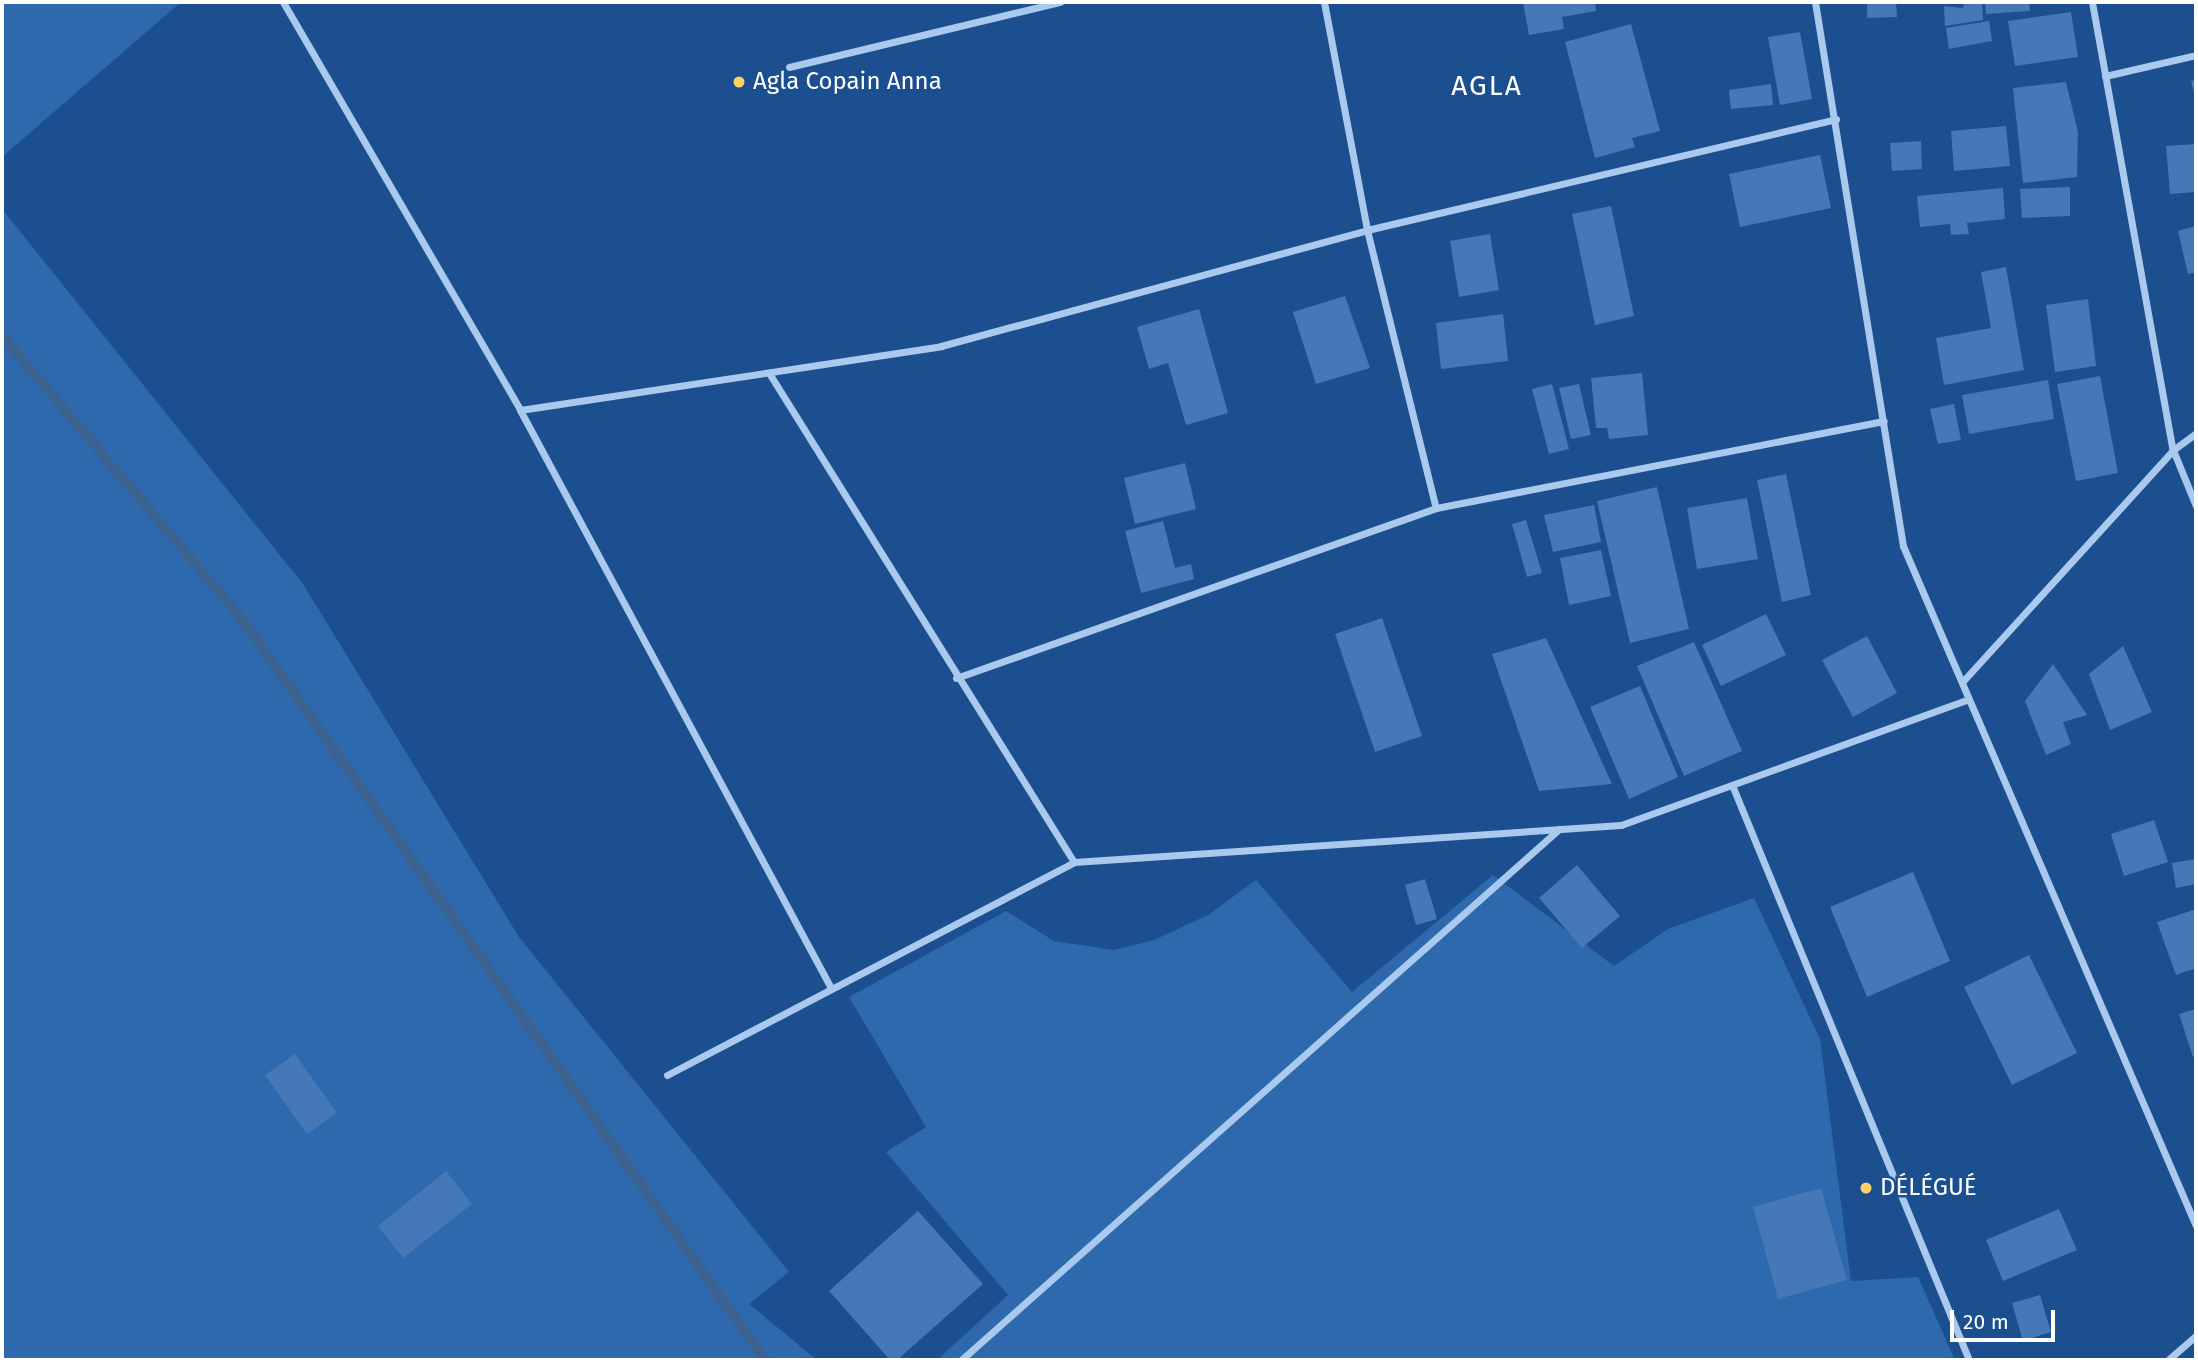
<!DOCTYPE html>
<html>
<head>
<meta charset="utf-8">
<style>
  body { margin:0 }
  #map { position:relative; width:2198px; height:1362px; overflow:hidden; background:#1b4f8f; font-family:"Fira Sans",sans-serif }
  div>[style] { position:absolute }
  .green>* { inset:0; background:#2e69ad }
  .stream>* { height:10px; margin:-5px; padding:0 5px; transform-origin:5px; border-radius:5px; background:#3c6290 }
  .building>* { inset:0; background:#4478b7 }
  .minor>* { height:7px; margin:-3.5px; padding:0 3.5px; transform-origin:3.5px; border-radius:3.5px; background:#a9c9ee }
  .dots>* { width:19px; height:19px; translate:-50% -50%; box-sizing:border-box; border:4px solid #1b4f8f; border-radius:50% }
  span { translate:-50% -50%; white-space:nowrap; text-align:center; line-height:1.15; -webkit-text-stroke:5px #1b4f8f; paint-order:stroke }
  .poi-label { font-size:24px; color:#fff }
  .left { translate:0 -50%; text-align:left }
  .quarter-label { font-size:28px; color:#fff; letter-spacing:2px }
  .frame { position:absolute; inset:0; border:4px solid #fff; pointer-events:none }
  .scale { position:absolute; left:1950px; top:1310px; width:105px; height:32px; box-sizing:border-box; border:4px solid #fff; border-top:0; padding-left:9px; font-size:21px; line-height:24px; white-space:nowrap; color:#fff; -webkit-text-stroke:5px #1b4f8f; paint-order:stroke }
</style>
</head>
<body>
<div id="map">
  <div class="green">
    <div style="clip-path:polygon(2px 2px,181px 2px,2px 157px)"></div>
    <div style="clip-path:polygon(2px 209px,303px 584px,519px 937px,789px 1272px,749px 1304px,817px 1360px,2px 1360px)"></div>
    <div style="clip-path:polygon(1493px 875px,1614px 966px,1668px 929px,1754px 898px,1820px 1039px,1851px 1281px,1918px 1277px,1955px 1360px,937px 1360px,1008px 1295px,886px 1152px,926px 1127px,849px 997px,1006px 911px,1054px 941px,1114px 950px,1154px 940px,1208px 915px,1256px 880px,1352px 992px)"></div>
  </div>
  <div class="stream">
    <div style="left:2px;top:336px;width:366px;rotate:49.7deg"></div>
    <div style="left:239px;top:615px;width:912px;rotate:54.78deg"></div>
  </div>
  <div class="building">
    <div style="clip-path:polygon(1523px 2px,1595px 2px,1596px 11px,1562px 17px,1564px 29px,1529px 35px)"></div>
    <div style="clip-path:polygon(1867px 2px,1896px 2px,1897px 17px,1867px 18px)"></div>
    <div style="clip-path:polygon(1965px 2px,1982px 2px,1983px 20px,1945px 26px,1944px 6px,1963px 8px)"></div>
    <div style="clip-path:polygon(1985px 2px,2029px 2px,2030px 11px,1986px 14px)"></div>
    <div style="clip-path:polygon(2071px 12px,2078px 57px,2015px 66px,2008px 21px)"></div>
    <div style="clip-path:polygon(1989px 21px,1992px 41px,1949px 49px,1946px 28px)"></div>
    <div style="clip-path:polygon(1631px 24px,1660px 131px,1632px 138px,1635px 147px,1595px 158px,1565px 42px)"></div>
    <div style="clip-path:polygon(1800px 32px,1812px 99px,1780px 105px,1768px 37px)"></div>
    <div style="clip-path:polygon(2196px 79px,2196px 97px,2195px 97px,2191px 81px)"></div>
    <div style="clip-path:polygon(2066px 82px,2078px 132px,2077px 177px,2023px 183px,2013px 88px)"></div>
    <div style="clip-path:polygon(1771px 84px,1773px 105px,1731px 109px,1729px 90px)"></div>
    <div style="clip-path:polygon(2006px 126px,2010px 166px,1954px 171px,1951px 131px)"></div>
    <div style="clip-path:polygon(1921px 141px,1922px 169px,1892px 171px,1890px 143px)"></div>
    <div style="clip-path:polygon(2196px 144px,2196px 192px,2170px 194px,2166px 146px)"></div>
    <div style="clip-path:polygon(1820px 155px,1831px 208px,1740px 227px,1729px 174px)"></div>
    <div style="clip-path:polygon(2070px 187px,2070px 216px,2022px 218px,2020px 189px)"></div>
    <div style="clip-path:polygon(2003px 188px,2005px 219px,1967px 223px,1969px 234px,1951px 235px,1950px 224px,1920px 227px,1917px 196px)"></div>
    <div style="clip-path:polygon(1611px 206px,1634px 316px,1595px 325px,1572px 214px)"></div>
    <div style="clip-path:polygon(2196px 226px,2196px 272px,2188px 274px,2178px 231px)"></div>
    <div style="clip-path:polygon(1490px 234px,1499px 290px,1459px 297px,1450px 241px)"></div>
    <div style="clip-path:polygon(2006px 267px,2024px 370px,1944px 385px,1936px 338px,1991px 328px,1981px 272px)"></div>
    <div style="clip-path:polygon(1345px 296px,1370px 368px,1316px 384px,1293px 312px)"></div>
    <div style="clip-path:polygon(2088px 299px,2096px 366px,2055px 372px,2046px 305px)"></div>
    <div style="clip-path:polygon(1199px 309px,1228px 413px,1186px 425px,1168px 363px,1149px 369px,1137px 327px)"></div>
    <div style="clip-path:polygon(1503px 314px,1508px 361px,1441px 369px,1436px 323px)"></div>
    <div style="clip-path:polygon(1642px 373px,1648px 435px,1609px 439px,1607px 428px,1596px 428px,1591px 378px)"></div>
    <div style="clip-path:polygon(2100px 376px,2118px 473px,2076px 481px,2057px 384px)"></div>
    <div style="clip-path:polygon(2048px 380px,2054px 419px,1969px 434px,1962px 395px)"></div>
    <div style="clip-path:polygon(1552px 384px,1569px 449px,1549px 454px,1532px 389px)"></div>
    <div style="clip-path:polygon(1579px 384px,1591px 435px,1571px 439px,1559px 388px)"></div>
    <div style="clip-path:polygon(1954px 404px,1961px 440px,1938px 444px,1930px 409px)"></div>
    <div style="clip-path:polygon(1185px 463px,1196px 509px,1135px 524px,1124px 478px)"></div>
    <div style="clip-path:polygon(1786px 474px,1811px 595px,1782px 602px,1757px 480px)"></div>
    <div style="clip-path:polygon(1657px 487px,1689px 629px,1630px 643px,1597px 501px)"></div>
    <div style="clip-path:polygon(1747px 498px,1758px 559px,1697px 569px,1687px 508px)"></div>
    <div style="clip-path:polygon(1594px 505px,1601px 542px,1553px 552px,1544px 515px)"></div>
    <div style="clip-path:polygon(1526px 520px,1542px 573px,1527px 577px,1512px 524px)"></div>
    <div style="clip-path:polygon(1163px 521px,1175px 568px,1191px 564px,1194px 579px,1141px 593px,1125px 531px)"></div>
    <div style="clip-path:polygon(1601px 550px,1611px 596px,1569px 605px,1560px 558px)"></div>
    <div style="clip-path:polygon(1766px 614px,1786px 655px,1721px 686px,1702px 645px)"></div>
    <div style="clip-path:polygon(1382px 618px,1422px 736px,1375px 752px,1335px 634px)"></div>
    <div style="clip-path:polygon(1867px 636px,1897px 693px,1853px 717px,1822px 660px)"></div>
    <div style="clip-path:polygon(1546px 638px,1612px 784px,1539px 791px,1492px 654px)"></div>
    <div style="clip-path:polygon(1694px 642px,1742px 751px,1684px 776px,1637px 666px)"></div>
    <div style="clip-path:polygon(2123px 646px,2152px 712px,2110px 730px,2089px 674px)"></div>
    <div style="clip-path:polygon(2053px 664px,2087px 715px,2063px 722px,2071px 744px,2046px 755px,2025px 701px)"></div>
    <div style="clip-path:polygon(1640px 686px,1678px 777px,1629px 799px,1590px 707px)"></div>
    <div style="clip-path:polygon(2154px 820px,2168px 862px,2124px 876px,2111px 834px)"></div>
    <div style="clip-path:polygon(2196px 859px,2196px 884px,2176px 888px,2172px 863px)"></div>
    <div style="clip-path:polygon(1577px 865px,1620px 916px,1582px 948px,1539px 898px)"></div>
    <div style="clip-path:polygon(1913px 872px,1950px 961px,1867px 997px,1830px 907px)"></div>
    <div style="clip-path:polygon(1425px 879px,1437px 919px,1416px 925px,1405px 885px)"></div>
    <div style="clip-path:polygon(2196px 909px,2196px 968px,2176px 975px,2157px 922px)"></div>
    <div style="clip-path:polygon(2029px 955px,2077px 1053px,2012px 1085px,1964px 987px)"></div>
    <div style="clip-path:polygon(2196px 1009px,2196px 1056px,2193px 1057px,2179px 1014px)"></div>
    <div style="clip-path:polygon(295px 1054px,337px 1113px,307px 1134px,265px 1075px)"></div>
    <div style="clip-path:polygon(446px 1171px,472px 1204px,403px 1258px,378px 1226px)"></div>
    <div style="clip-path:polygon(1821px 1188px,1847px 1280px,1778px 1299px,1753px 1207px)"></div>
    <div style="clip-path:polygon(2059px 1209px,2077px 1250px,2003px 1281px,1986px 1240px)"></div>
    <div style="clip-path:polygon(918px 1211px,983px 1284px,897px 1360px,890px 1360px,829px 1291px)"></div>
    <div style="clip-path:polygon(2040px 1295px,2051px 1332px,2023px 1341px,2012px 1303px)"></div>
  </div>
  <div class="minor">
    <div style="left:283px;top:2px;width:472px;rotate:59.8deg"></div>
    <div style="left:520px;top:410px;width:656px;rotate:61.72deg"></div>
    <div style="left:1324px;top:2px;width:232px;rotate:79.3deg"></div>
    <div style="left:1367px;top:230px;width:286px;rotate:76.1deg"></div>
    <div style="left:1815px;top:2px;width:551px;rotate:80.81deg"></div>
    <div style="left:1903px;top:546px;width:740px;rotate:66.69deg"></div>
    <div style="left:2092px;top:2px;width:455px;rotate:79.8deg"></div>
    <div style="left:2173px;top:450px;width:61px;rotate:67.7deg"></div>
    <div style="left:789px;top:67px;width:279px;rotate:-13.5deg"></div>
    <div style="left:2105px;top:76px;width:93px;rotate:-13deg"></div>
    <div style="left:769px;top:373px;width:576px;rotate:58.05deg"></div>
    <div style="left:520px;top:410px;width:426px;rotate:-8.6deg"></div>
    <div style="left:941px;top:346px;width:442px;rotate:-15.2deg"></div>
    <div style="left:1367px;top:230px;width:482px;rotate:-13.3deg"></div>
    <div style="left:956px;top:678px;width:509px;rotate:-19.5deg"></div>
    <div style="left:1436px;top:508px;width:456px;rotate:-11deg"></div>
    <div style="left:1964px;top:680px;width:311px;rotate:-47.7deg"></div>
    <div style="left:2173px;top:450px;width:29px;rotate:-36deg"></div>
    <div style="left:1732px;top:785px;width:622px;rotate:67.6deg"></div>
    <div style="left:667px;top:1075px;width:459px;rotate:-27.6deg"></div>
    <div style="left:1074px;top:862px;width:548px;rotate:-3.87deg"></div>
    <div style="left:1621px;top:825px;width:368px;rotate:-19.9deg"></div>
    <div style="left:961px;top:1360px;width:800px;rotate:-41.6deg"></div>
    <div style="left:2168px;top:1360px;width:37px;rotate:-41deg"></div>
  </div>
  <div class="dots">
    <div style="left:739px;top:82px;background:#ffd166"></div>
    <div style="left:1866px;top:1188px;background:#ffd166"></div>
  </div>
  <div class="poi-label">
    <span class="left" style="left:753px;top:82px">Agla Copain Anna</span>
    <span class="left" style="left:1880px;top:1188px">DÉLÉGUÉ</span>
  </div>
  <div class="quarter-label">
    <span style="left:1487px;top:86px">AGLA</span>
  </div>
  <div class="frame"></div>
  <div class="scale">20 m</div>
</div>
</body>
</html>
